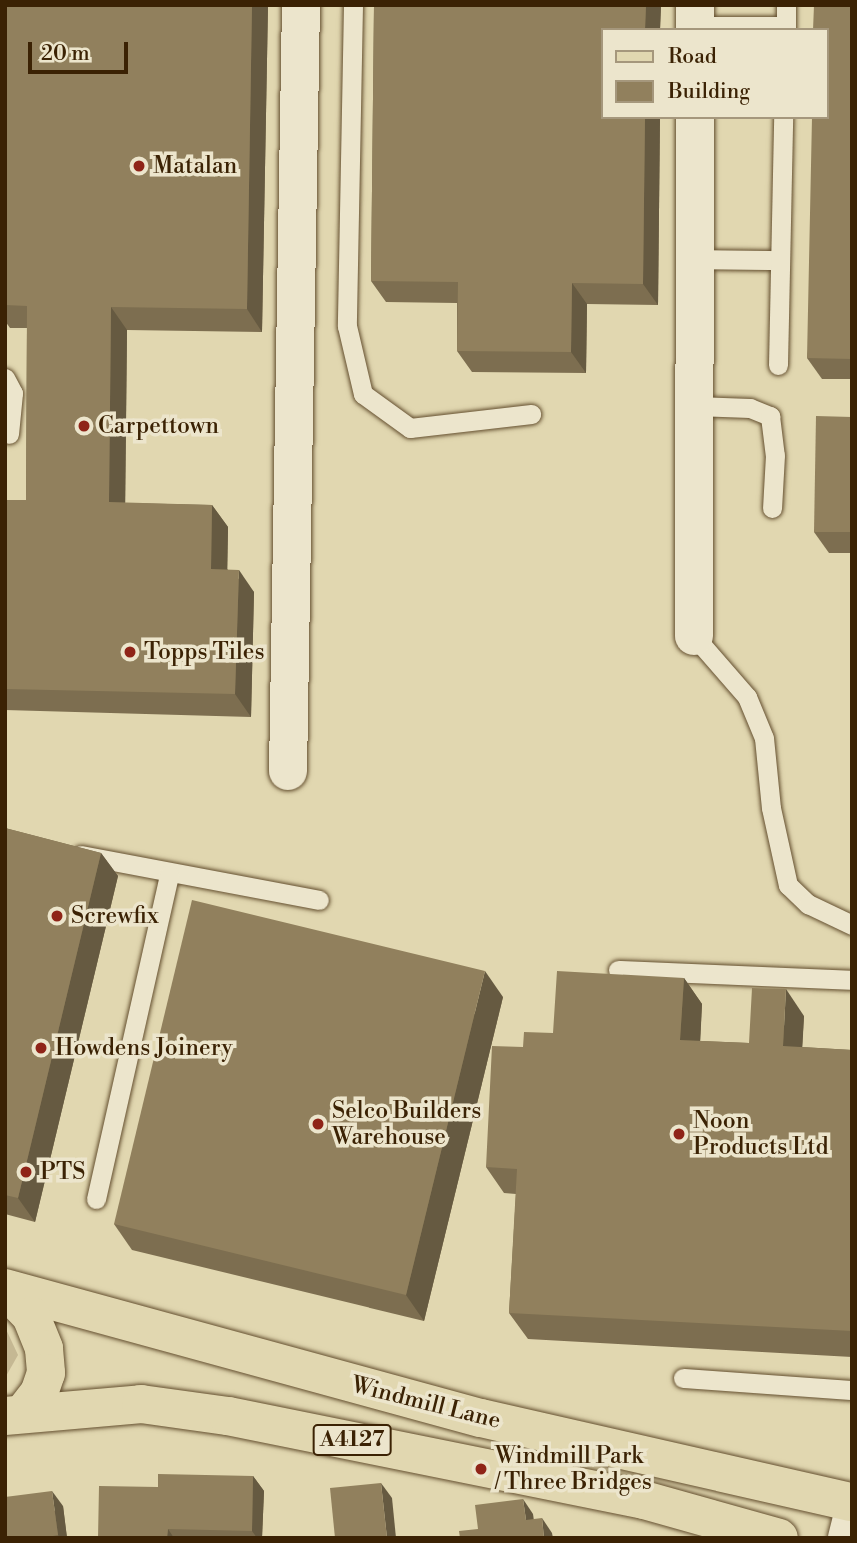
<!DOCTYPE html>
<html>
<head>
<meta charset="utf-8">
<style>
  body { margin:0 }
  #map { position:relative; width:857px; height:1543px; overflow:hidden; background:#e1d7b0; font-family:"Libre Bodoni",serif }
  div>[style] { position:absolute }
  .green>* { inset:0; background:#c5b893 }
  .roads { filter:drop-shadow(0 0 2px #644f2f) drop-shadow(0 0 2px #644f2f) }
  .service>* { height:19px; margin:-9.5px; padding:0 9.5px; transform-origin:9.5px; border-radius:9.5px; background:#ece5cc }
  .minor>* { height:38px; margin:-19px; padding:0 19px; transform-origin:19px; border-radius:19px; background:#ece5cc }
  .primary>* { height:38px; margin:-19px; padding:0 19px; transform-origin:19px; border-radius:19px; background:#e1d7b0 }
  .wall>* { inset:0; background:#7d6e50 }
  .shaded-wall>* { inset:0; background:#665a41 }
  .building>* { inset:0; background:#91805d }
  .dots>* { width:19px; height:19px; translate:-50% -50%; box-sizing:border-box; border:4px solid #ece5cc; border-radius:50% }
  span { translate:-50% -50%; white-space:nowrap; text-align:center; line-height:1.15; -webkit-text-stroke:7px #ece5cc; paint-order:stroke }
  .shield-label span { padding:2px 5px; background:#ece5cc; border:2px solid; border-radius:5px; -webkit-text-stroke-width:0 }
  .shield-label { font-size:21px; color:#3b2204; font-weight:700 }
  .poi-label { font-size:23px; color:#3b2204 }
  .left { translate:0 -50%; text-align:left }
  .street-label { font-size:23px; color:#3b2204 }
  .frame { position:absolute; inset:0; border:7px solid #3b2204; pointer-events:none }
  .legend { position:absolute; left:601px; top:28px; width:228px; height:91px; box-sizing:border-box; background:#ece5cc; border:2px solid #a5977c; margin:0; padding:9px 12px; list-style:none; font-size:21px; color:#3b2204 }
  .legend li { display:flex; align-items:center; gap:14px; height:35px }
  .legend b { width:35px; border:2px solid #a5977c }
  .scale { position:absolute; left:28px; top:42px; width:100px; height:32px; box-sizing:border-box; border:4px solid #3b2204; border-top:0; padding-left:9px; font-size:21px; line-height:24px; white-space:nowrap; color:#3b2204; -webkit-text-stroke:5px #ece5cc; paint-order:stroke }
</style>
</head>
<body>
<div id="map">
  <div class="green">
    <div style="clip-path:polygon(5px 1327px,18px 1355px,5px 1378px)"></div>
  </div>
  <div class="roads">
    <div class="service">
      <div style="left:353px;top:5px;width:321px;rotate:91.1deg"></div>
      <div style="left:347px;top:326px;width:70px;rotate:76.8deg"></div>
      <div style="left:363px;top:394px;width:58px;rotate:35.9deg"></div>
      <div style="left:410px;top:428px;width:122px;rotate:-6.6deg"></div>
      <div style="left:695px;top:26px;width:91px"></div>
      <div style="left:786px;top:26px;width:4px;rotate:90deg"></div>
      <div style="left:786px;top:26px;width:21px;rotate:-90deg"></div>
      <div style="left:695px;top:259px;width:83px;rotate:0.7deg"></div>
      <div style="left:778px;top:365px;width:248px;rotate:-88.8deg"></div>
      <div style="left:5px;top:378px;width:17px;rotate:62deg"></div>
      <div style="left:13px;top:393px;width:41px;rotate:95.6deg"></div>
      <div style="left:695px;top:406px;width:55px;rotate:2.1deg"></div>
      <div style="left:750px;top:408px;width:22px;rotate:22deg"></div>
      <div style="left:770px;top:416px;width:39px;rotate:83deg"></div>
      <div style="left:775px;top:455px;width:53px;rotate:93.2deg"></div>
      <div style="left:694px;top:636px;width:81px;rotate:49deg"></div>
      <div style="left:747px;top:697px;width:44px;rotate:67.5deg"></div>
      <div style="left:764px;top:738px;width:70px;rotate:84.3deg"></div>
      <div style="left:771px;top:808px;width:79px;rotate:77.6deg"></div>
      <div style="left:788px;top:885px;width:28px;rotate:44deg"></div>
      <div style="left:808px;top:904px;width:49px;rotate:25.5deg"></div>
      <div style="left:81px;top:855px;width:242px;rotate:10.7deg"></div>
      <div style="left:618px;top:970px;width:234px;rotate:2.4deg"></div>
      <div style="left:96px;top:1199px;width:332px;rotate:-77.3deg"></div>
      <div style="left:683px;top:1378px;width:169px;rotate:4.1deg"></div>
    </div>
    <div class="minor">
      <div style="left:695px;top:30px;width:25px;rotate:-90deg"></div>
      <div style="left:694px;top:636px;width:519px;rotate:-89.89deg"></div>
      <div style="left:288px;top:771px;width:766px;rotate:-89.03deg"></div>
      <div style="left:847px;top:1538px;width:21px;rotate:-76deg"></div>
    </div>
    <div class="primary">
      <div style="left:5px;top:1288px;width:493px;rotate:15.3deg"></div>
      <div style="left:481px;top:1418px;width:380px;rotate:12.8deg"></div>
      <div style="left:5px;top:1289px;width:37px;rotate:46deg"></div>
      <div style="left:31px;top:1316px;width:35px;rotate:68deg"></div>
      <div style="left:44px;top:1349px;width:24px;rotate:85deg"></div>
      <div style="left:46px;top:1373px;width:21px;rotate:109deg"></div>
      <div style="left:39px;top:1393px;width:24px;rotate:128deg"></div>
      <div style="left:5px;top:1416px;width:137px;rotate:-5deg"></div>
      <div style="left:141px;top:1404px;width:88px;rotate:7.9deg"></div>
      <div style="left:228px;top:1416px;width:424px;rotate:11.4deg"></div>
      <div style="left:644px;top:1500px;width:140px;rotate:15.7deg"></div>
    </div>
  </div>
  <div class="wall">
    <div style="clip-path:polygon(5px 5px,268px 5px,262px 332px,127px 330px,125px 503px,212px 505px,228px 527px,227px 569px,254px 592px,251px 717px,5px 710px,5px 500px,26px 500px,27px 328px,10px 328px,5px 321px)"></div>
    <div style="clip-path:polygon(374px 5px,661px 5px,660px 30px,603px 30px,603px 117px,660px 117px,658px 305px,587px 304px,586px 373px,472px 372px,457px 351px,457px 303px,386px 302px,371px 281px)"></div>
    <div style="clip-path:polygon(852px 5px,852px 379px,822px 379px,807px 358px)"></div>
    <div style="clip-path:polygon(852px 417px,852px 553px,829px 553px,814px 532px)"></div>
    <div style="clip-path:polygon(5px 828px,101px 853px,118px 876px,35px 1222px,5px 1214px)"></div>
    <div style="clip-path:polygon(684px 978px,702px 1004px,700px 1041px,749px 1043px,804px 1016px,802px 1047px,852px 1050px,852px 1357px,528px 1339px,509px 1313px,516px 1194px,504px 1193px,486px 1167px,523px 1047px,553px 1033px)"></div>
    <div style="clip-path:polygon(503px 997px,424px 1321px,132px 1250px,114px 1224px)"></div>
    <div style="clip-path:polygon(253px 1476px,264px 1491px,262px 1538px,98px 1538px,158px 1487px)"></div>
    <div style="clip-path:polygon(63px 1506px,67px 1538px,5px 1538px)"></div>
  </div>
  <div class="shaded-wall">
    <div style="clip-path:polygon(252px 5px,268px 5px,262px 332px,247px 309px)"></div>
    <div style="clip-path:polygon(646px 5px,661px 5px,660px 30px,645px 30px)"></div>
    <div style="clip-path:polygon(645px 117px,660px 117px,658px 305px,643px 284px)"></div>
    <div style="clip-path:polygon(572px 283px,587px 304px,586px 373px,571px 352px)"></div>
    <div style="clip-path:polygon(111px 307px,127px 330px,125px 525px,109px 502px)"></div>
    <div style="clip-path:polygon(212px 505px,228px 527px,227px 591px,211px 569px)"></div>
    <div style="clip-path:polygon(239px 570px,254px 592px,251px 717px,235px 694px)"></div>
    <div style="clip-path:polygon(101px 853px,118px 876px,35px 1222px,18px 1198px)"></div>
    <div style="clip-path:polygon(485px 971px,503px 997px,424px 1321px,406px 1295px)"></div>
    <div style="clip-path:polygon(684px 978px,702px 1004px,699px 1066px,680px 1040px)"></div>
    <div style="clip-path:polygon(786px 989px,804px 1016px,801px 1072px,783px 1046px)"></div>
    <div style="clip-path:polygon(253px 1476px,264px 1491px,262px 1538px,257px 1538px,252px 1531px)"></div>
    <div style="clip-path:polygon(381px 1483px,392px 1498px,396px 1538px,387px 1538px)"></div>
    <div style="clip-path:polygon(52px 1491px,63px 1506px,67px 1538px,60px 1538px,58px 1535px)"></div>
    <div style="clip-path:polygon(523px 1499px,533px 1514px,536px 1535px,526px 1520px)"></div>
    <div style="clip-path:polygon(542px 1518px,552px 1533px,553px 1538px,544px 1538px)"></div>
    <div style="clip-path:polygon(168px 1529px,174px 1538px,167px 1538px)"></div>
  </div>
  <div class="building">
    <div style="clip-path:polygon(5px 5px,252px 5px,247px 309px,111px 307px,109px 502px,212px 505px,211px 569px,239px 570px,235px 694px,5px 689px,5px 500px,26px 500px,27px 306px,5px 305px)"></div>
    <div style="clip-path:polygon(374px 5px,646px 5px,645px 30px,603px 30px,603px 117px,645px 117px,643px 284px,572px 283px,571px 352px,457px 351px,458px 282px,371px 281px)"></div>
    <div style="clip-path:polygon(814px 5px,852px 5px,852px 359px,807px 358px,812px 117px,827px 117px,827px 30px,813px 30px)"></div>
    <div style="clip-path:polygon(816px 416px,852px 417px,852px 532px,814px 532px)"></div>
    <div style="clip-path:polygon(5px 828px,101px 853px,18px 1198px,5px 1195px)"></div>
    <div style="clip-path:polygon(192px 900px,485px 971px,406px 1295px,114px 1224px)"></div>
    <div style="clip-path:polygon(557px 971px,684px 978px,680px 1040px,749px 1043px,752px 988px,786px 989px,783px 1046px,852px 1050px,852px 1331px,509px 1313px,517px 1169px,486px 1167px,492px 1046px,523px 1047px,524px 1032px,553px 1033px)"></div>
    <div style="clip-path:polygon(158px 1474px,253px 1476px,252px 1531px,168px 1529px,167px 1538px,98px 1538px,99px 1486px,158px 1487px)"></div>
    <div style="clip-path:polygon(381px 1483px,387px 1538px,335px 1538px,330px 1488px)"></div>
    <div style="clip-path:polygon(52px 1491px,58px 1535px,43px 1538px,5px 1538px,5px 1497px)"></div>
    <div style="clip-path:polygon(523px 1499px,526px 1520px,542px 1518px,544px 1538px,460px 1538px,459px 1531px,478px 1529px,475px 1505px)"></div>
  </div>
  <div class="dots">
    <div style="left:139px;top:166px;background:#8f2418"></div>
    <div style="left:84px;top:426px;background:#8f2418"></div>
    <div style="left:130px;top:652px;background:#8f2418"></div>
    <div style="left:57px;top:916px;background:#8f2418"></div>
    <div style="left:41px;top:1048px;background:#8f2418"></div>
    <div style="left:318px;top:1124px;background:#8f2418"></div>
    <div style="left:679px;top:1134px;background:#8f2418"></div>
    <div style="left:26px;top:1172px;background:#8f2418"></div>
    <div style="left:481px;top:1469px;background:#8f2418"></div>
  </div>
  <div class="shield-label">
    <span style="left:352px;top:1440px">A4127</span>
  </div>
  <div class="poi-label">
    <span class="left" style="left:153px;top:166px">Matalan</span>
    <span class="left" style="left:98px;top:426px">Carpettown</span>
    <span class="left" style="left:144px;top:652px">Topps Tiles</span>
    <span class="left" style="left:71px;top:916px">Screwfix</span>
    <span class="left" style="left:55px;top:1048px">Howdens Joinery</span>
    <span class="left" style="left:332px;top:1124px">Selco Builders<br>Warehouse</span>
    <span class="left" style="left:693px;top:1134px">Noon<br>Products Ltd</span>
    <span class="left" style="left:40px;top:1172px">PTS</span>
    <span class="left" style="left:495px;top:1469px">Windmill Park<br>/ Three Bridges</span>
  </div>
  <div class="street-label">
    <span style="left:426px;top:1403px;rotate:14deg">Windmill Lane</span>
  </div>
  <div class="frame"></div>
  <ul class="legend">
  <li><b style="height:9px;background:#e1d7b0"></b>Road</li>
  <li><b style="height:19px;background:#91805d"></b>Building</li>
  </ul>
  <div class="scale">20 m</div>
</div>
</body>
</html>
